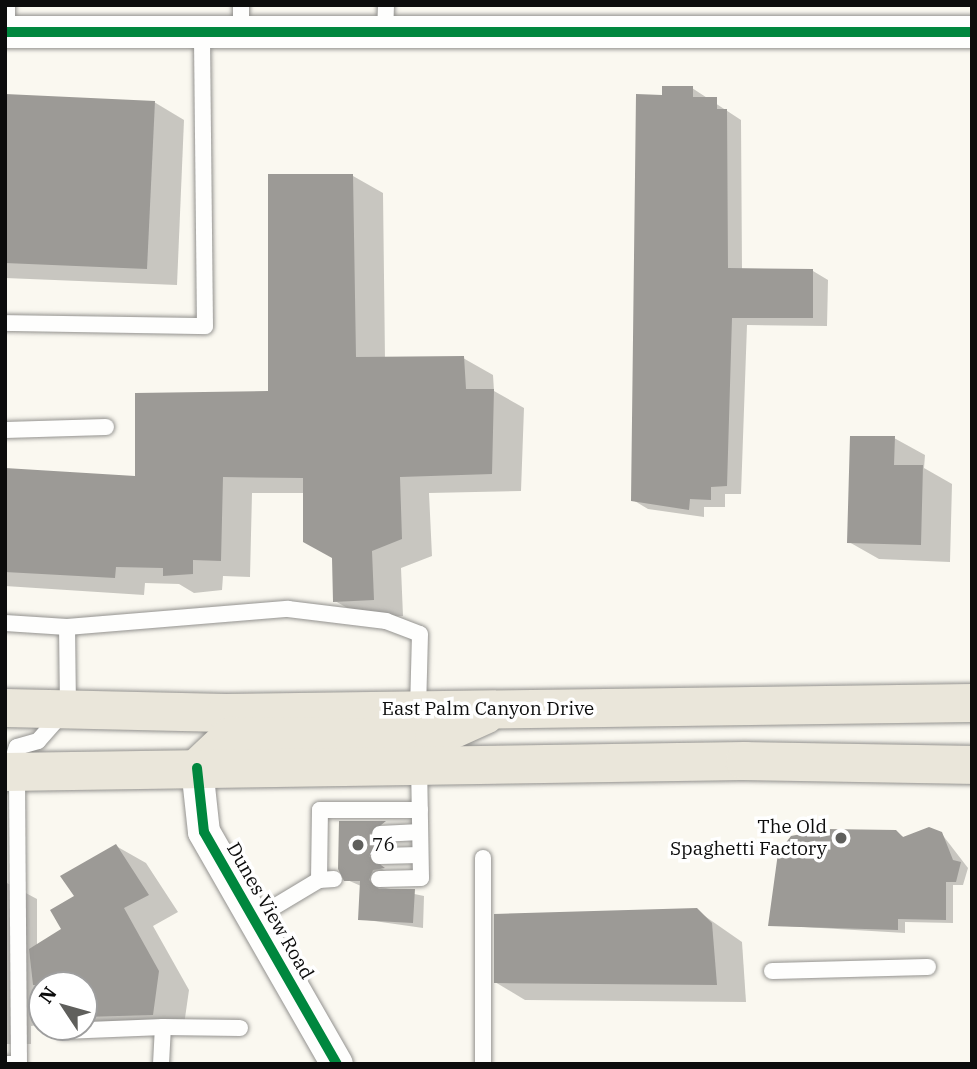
<!DOCTYPE html>
<html>
<head>
<meta charset="utf-8">
<style>
  body { margin:0 }
  #map { position:relative; width:977px; height:1069px; overflow:hidden; background:#faf8f0; font-family:"IBM Plex Serif",serif }
  div>[style] { position:absolute }
  .shadow>* { inset:0; background:#0003 }
  .building>* { inset:0; background:#9c9a96 }
  .roads { filter:drop-shadow(0 0 2px #93928f) drop-shadow(0 0 2px #93928f) }
  .lane>* { height:16px; margin:-8px; padding:0 8px; transform-origin:8px; border-radius:8px; background:#fefefd }
  .street>* { height:32px; margin:-16px; padding:0 16px; transform-origin:16px; border-radius:16px; background:#fefefd }
  .primary>* { height:38px; margin:-19px; padding:0 19px; transform-origin:19px; border-radius:19px; background:#eae6da }
  .cycleway>* { height:10px; margin:-5px; padding:0 5px; transform-origin:5px; border-radius:5px; background:#00873e }
  .dots>* { width:19px; height:19px; translate:-50% -50%; box-sizing:border-box; border:4px solid #fff; border-radius:50% }
  span { translate:-50% -50%; white-space:nowrap; text-align:center; line-height:1.15; -webkit-text-stroke:7px #fff; paint-order:stroke }
  .street-label { font-size:19px; color:#0c0c0c }
  .poi-label { font-size:19px; color:#0c0c0c }
  .right { translate:-100% -50%; text-align:right }
  .left { translate:0 -50%; text-align:left }
  .frame { position:absolute; inset:0; border:7px solid #0c0c0c; pointer-events:none }
  .north { position:absolute; left:28px; top:971px; width:70px; height:70px; box-sizing:border-box; background:#fff; border:2px solid #9e9e9e; border-radius:50%; rotate:306deg; font-size:19px; font-weight:700; line-height:28px; text-align:center; color:#0c0c0c }
  .north::after { content:''; display:block; margin:auto; width:24px; height:32px; background:#5f5f5c; clip-path:polygon(50% 0,100% 100%,50% 72%,0 100%) }
</style>
</head>
<body>
<div id="map">
  <div class="shadow">
    <div style="clip-path:polygon(692px 88px,741px 120px,742px 270px,813px 271px,828px 280px,827px 326px,747px 325px,741px 494px,725px 494px,725px 507px,704px 507px,704px 517px,648px 509px,633px 500px,664px 96px)"></div>
    <div style="clip-path:polygon(5px 96px,154px 102px,184px 120px,177px 285px,5px 278px)"></div>
    <div style="clip-path:polygon(353px 176px,383px 193px,385px 358px,463px 358px,493px 375px,494px 391px,524px 408px,521px 491px,429px 493px,432px 556px,401px 568px,403px 616px,365px 618px,335px 601px,333px 558px,305px 493px,252px 493px,250px 577px,223px 576px,222px 590px,194px 593px,179px 584px,145px 583px,144px 595px,5px 586px,5px 469px,137px 478px,270px 392px)"></div>
    <div style="clip-path:polygon(894px 438px,925px 455px,924px 468px,952px 484px,950px 562px,879px 559px,849px 542px)"></div>
    <div style="clip-path:polygon(340px 822px,394px 827px,380px 836px,381px 846px,392px 851px,383px 853px,380px 868px,392px 874px,381px 887px,424px 896px,423px 928px,360px 919px,361px 886px,345px 879px)"></div>
    <div style="clip-path:polygon(895px 832px,905px 838px,941px 833px,968px 868px,963px 885px,953px 885px,953px 923px,905px 922px,905px 933px,770px 925px)"></div>
    <div style="clip-path:polygon(116px 846px,146px 863px,178px 912px,153px 926px,189px 990px,183px 1032px,84px 1027px,84px 985px,42px 985px,42px 1014px,38px 1011px,38px 1025px,31px 1026px,31px 1044px,5px 1044px,5px 882px,37px 899px,37px 946px,63px 929px,77px 896px)"></div>
    <div style="clip-path:polygon(696px 910px,742px 942px,746px 1002px,525px 1000px,495px 982px)"></div>
  </div>
  <div class="building">
    <div style="clip-path:polygon(662px 86px,693px 86px,693px 97px,717px 97px,717px 109px,727px 109px,728px 268px,813px 269px,813px 318px,732px 318px,727px 486px,711px 487px,711px 500px,690px 499px,689px 510px,631px 501px,636px 94px,662px 95px)"></div>
    <div style="clip-path:polygon(5px 94px,155px 101px,147px 269px,5px 263px)"></div>
    <div style="clip-path:polygon(268px 174px,353px 174px,356px 357px,464px 356px,466px 389px,494px 389px,492px 474px,400px 477px,402px 539px,372px 551px,374px 600px,333px 602px,332px 558px,303px 542px,303px 478px,223px 477px,221px 561px,193px 560px,193px 574px,163px 576px,163px 568px,116px 567px,115px 578px,5px 572px,5px 468px,135px 476px,135px 393px,268px 391px)"></div>
    <div style="clip-path:polygon(850px 436px,895px 436px,894px 465px,923px 465px,921px 545px,847px 543px)"></div>
    <div style="clip-path:polygon(339px 821px,386px 821px,370px 834px,385px 845px,369px 856px,385px 868px,373px 870px,369px 880px,379px 889px,415px 889px,413px 923px,358px 920px,360px 881px,344px 881px,338px 869px)"></div>
    <div style="clip-path:polygon(929px 827px,942px 832px,953px 860px,961px 862px,956px 882px,946px 882px,946px 920px,898px 919px,898px 930px,768px 926px,778px 853px,791px 836px,826px 829px,896px 830px,903px 837px)"></div>
    <div style="clip-path:polygon(116px 844px,149px 895px,124px 908px,159px 971px,153px 1015px,84px 1017px,84px 985px,33px 985px,29px 949px,61px 929px,50px 910px,74px 896px,60px 876px)"></div>
    <div style="clip-path:polygon(697px 908px,712px 923px,717px 985px,494px 983px,494px 914px)"></div>
  </div>
  <div class="roads">
    <div class="lane">
      <div style="left:7px;top:32px;width:27px;rotate:-90deg"></div>
      <div style="left:241px;top:34px;width:29px;rotate:-90deg"></div>
      <div style="left:385px;top:34px;width:29px;rotate:-88deg"></div>
      <div style="left:5px;top:323px;width:200px;rotate:0.9deg"></div>
      <div style="left:205px;top:326px;width:292px;rotate:-90.6deg"></div>
      <div style="left:5px;top:430px;width:101px;rotate:-1.7deg"></div>
      <div style="left:5px;top:623px;width:62px;rotate:3.7deg"></div>
      <div style="left:67px;top:627px;width:222px;rotate:-4.7deg"></div>
      <div style="left:288px;top:609px;width:99px;rotate:7deg"></div>
      <div style="left:386px;top:621px;width:36px;rotate:21deg"></div>
      <div style="left:420px;top:634px;width:75px;rotate:91.5deg"></div>
      <div style="left:9px;top:771px;width:25px;rotate:-72deg"></div>
      <div style="left:17px;top:747px;width:22px;rotate:-16deg"></div>
      <div style="left:38px;top:741px;width:45px;rotate:-48.6deg"></div>
      <div style="left:68px;top:707px;width:80px;rotate:-90.7deg"></div>
      <div style="left:380px;top:834px;width:40px;rotate:-2.9deg"></div>
      <div style="left:379px;top:856px;width:41px;rotate:-1.4deg"></div>
      <div style="left:483px;top:858px;width:206px;rotate:90deg"></div>
      <div style="left:379px;top:879px;width:42px;rotate:-1.4deg"></div>
      <div style="left:421px;top:878px;width:111px;rotate:-91deg"></div>
      <div style="left:319px;top:880px;width:70px;rotate:-89.2deg"></div>
      <div style="left:320px;top:810px;width:100px"></div>
      <div style="left:254px;top:919px;width:76px;rotate:-31deg"></div>
      <div style="left:319px;top:880px;width:15px;rotate:-4deg"></div>
      <div style="left:772px;top:971px;width:156px;rotate:-1.5deg"></div>
      <div style="left:63px;top:1031px;width:100px;rotate:-2.3deg"></div>
      <div style="left:5px;top:1064px;width:14px"></div>
      <div style="left:19px;top:1064px;width:292px;rotate:-90.4deg"></div>
      <div style="left:161px;top:1064px;width:37px;rotate:-87deg"></div>
      <div style="left:163px;top:1027px;width:77px;rotate:0.7deg"></div>
    </div>
    <div class="street">
      <div style="left:5px;top:32px;width:967px"></div>
      <div style="left:197px;top:768px;width:64px;rotate:83.8deg"></div>
      <div style="left:204px;top:832px;width:267px;rotate:60.2deg"></div>
    </div>
    <div class="primary">
      <div style="left:5px;top:708px;width:221px;rotate:1.3deg"></div>
      <div style="left:226px;top:713px;width:746px;rotate:-0.77deg"></div>
      <div style="left:197px;top:768px;width:47px;rotate:-43.3deg"></div>
      <div style="left:231px;top:736px;width:203px;rotate:0.6deg"></div>
      <div style="left:434px;top:738px;width:56px;rotate:-24.3deg"></div>
      <div style="left:5px;top:772px;width:740px;rotate:-0.85deg"></div>
      <div style="left:745px;top:761px;width:227px;rotate:1deg"></div>
    </div>
  </div>
  <div class="cycleway">
    <div style="left:5px;top:32px;width:967px"></div>
    <div style="left:197px;top:768px;width:64px;rotate:83.8deg"></div>
    <div style="left:204px;top:832px;width:267px;rotate:60.2deg"></div>
  </div>
  <div class="dots">
    <div style="left:841px;top:838px;background:#5f5f5c"></div>
    <div style="left:358px;top:845px;background:#5f5f5c"></div>
  </div>
  <div class="street-label">
    <span style="left:488px;top:709px">East Palm Canyon Drive</span>
    <span style="left:270px;top:911px;rotate:60deg">Dunes View Road</span>
  </div>
  <div class="poi-label">
    <span class="right" style="left:827px;top:838px">The Old<br>Spaghetti Factory</span>
    <span class="left" style="left:372px;top:845px">76</span>
  </div>
  <div class="frame"></div>
  <div class="north">N</div>
</div>
</body>
</html>
